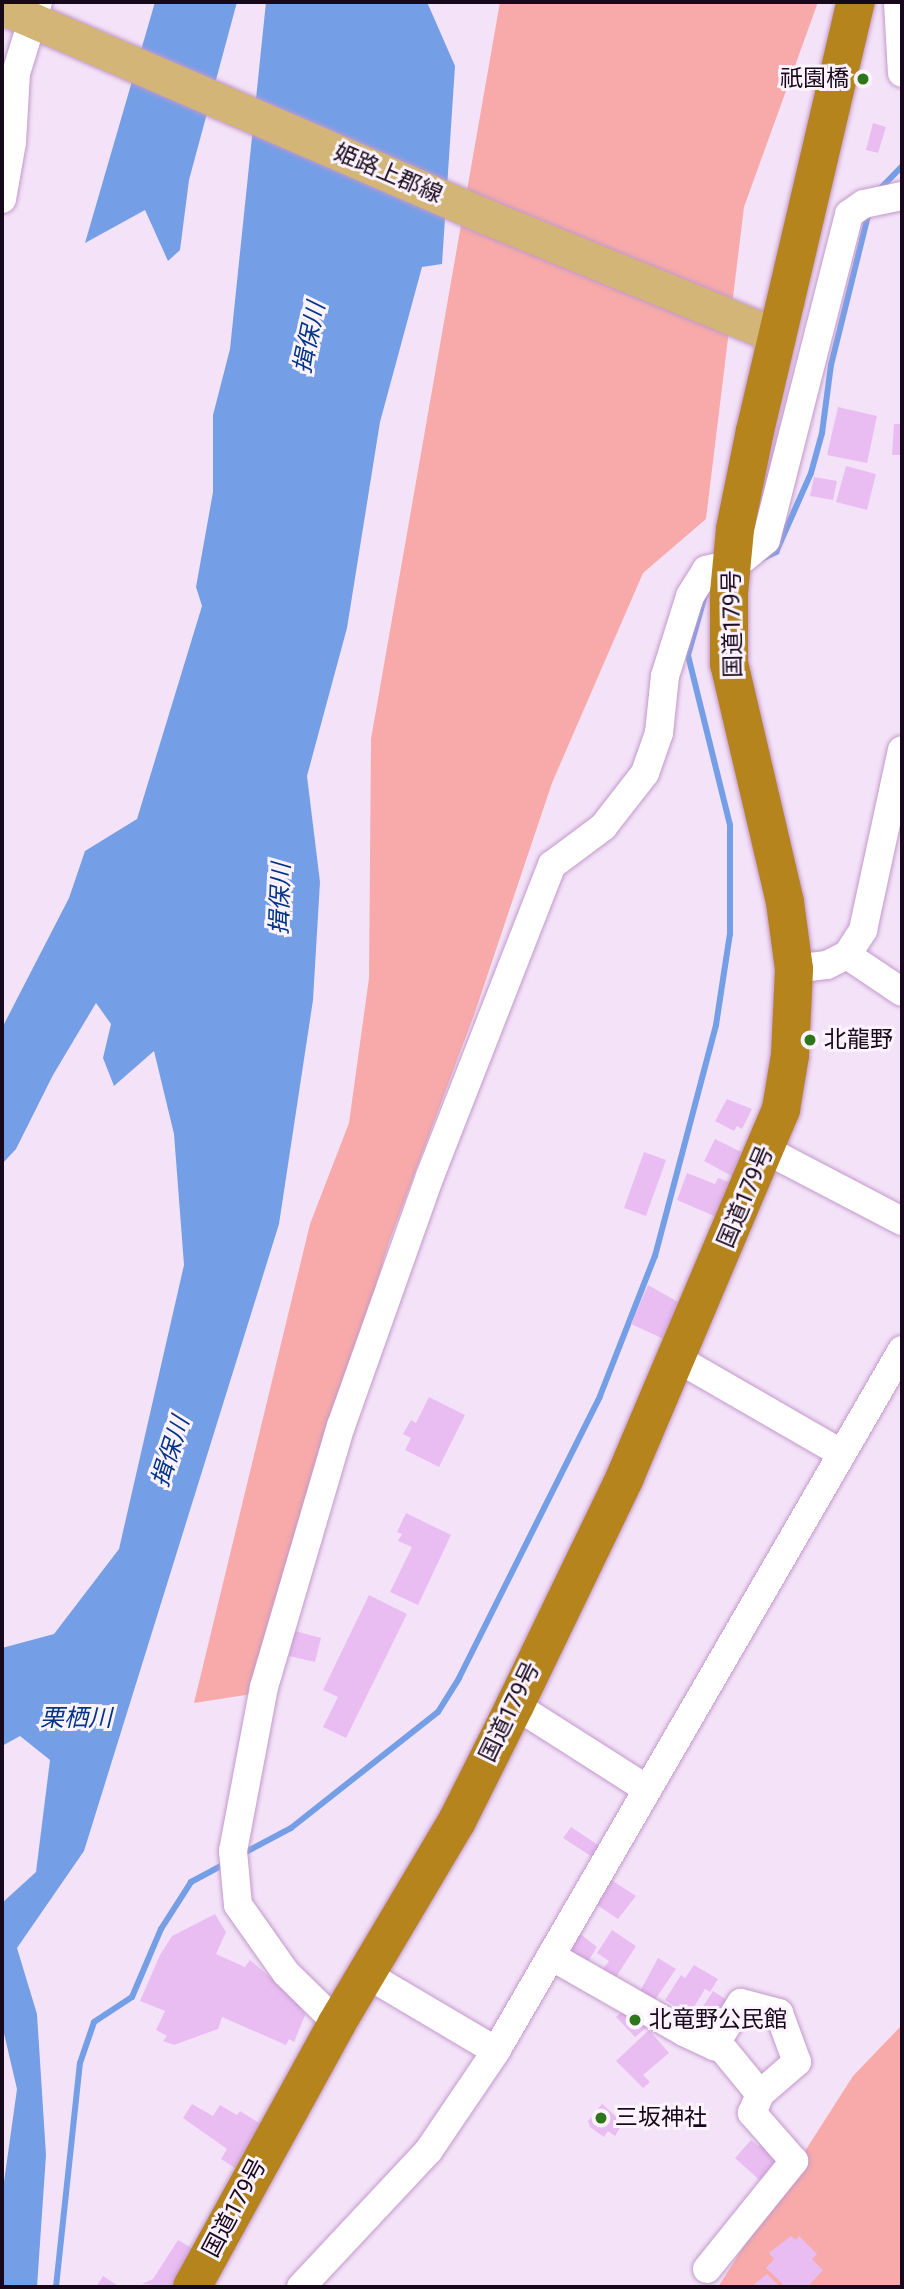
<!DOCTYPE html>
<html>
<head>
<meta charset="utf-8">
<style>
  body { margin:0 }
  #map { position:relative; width:904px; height:2289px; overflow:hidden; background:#f4e3f8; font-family:Roboto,"Noto Sans JP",sans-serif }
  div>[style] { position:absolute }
  .green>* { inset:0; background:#f7aaa9 }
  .water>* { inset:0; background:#749fe7 }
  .stream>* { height:6px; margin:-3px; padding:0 3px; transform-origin:3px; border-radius:3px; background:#749fe7 }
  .building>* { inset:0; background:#e9bdf2 }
  .roads { filter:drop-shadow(0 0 2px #c399cc) drop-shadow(0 0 2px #c399cc) }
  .minor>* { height:28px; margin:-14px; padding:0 14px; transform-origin:14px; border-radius:14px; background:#fff }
  .major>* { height:35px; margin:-17.5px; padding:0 17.5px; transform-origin:17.5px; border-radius:17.5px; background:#d3b577 }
  .highway>* { height:38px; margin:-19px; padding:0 19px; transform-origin:19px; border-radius:19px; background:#b5841d }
  .dots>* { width:19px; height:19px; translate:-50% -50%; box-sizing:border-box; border:4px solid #fcf3fe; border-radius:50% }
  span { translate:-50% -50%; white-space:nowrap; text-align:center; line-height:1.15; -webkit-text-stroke:6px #fcf3fe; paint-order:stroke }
  .poi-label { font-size:23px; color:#18081b }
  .right { translate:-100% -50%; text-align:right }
  .left { translate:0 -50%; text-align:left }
  .street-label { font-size:23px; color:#18081b }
  .water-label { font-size:24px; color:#013587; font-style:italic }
  .frame { position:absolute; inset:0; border:4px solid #18081b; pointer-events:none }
</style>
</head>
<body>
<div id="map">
  <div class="green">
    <div style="clip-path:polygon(500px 2px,818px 2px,744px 207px,706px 519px,643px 573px,552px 783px,474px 1015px,389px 1242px,252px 1694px,194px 1703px,310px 1224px,349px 1123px,369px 978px,371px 739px)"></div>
    <div style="clip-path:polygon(902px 2025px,902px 2287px,718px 2287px,853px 2076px)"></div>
  </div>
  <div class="water">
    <div style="clip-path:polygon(155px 2px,237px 2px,189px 180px,180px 250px,168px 261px,145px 210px,85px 243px)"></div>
    <div style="clip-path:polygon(266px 2px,427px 2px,455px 66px,442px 264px,422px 267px,380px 422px,347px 628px,307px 776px,320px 882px,313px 1000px,279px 1224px,84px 1851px,17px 1948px,37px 2014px,46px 2155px,37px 2287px,2px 2287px,2px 2196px,17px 2089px,2px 2025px,2px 1903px,36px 1872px,50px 1760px,20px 1736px,2px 1746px,2px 1648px,54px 1634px,119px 1549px,184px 1265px,174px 1134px,154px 1051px,114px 1086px,103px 1058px,111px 1024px,96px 1003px,53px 1075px,16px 1149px,2px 1164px,2px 1028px,69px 898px,85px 851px,137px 819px,202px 606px,196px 587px,213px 492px,213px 415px,230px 349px)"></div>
  </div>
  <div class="stream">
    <div style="left:879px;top:190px;width:33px;rotate:-46deg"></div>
    <div style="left:761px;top:559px;width:17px;rotate:-25deg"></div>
    <div style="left:776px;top:552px;width:86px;rotate:-66.1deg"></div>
    <div style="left:811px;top:473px;width:41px;rotate:-74.6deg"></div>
    <div style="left:822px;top:433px;width:69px;rotate:-82.5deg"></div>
    <div style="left:831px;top:365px;width:158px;rotate:-76.1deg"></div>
    <div style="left:240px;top:1855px;width:58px;rotate:-27.9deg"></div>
    <div style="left:291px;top:1828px;width:187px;rotate:-38.3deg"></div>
    <div style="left:438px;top:1712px;width:40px;rotate:-58deg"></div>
    <div style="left:459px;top:1678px;width:315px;rotate:-63.4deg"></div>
    <div style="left:600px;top:1396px;width:150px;rotate:-68.6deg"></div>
    <div style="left:655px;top:1256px;width:239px;rotate:-75.2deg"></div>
    <div style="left:716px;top:1025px;width:92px;rotate:-81.3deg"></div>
    <div style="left:730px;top:934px;width:109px;rotate:-90deg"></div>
    <div style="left:730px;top:825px;width:175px;rotate:-103.9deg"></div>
    <div style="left:688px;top:655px;width:62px;rotate:-74.2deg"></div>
    <div style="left:56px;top:2287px;width:225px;rotate:-83.9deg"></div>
    <div style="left:80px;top:2063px;width:43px;rotate:-71.1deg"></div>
    <div style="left:94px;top:2022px;width:45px;rotate:-33.3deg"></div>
    <div style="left:132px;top:1997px;width:74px;rotate:-66.9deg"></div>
    <div style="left:161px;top:1929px;width:56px;rotate:-57.4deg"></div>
    <div style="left:191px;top:1882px;width:42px;rotate:-28.4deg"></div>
  </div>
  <div class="building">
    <div style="clip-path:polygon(873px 123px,886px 127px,878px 153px,866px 150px)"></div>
    <div style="clip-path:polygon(838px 407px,877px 416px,867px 463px,827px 455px)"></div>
    <div style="clip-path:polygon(894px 424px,902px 424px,902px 455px,892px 455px)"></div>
    <div style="clip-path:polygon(846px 466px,876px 474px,867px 510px,836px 502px)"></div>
    <div style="clip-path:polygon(814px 477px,837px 481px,833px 500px,810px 496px)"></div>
    <div style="clip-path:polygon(727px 1099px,752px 1109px,742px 1129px,737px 1126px,734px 1131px,715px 1121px)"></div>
    <div style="clip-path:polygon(715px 1139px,753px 1158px,741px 1181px,704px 1161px)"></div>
    <div style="clip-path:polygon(644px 1152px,666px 1160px,646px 1216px,624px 1208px)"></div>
    <div style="clip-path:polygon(687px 1173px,715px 1184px,718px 1178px,734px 1184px,721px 1219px,677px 1200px)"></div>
    <div style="clip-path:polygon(648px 1285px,687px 1307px,668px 1341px,631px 1324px)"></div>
    <div style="clip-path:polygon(429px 1397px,465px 1415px,439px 1467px,405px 1450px,411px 1438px,403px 1434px,411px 1420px,416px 1423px)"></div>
    <div style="clip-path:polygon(406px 1513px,451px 1535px,418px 1605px,390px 1592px,412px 1547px,398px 1541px,402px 1534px,397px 1532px)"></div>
    <div style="clip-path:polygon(369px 1595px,407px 1614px,346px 1738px,323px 1727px,338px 1697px,323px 1690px)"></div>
    <div style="clip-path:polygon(295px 1631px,321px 1638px,315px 1662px,289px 1656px)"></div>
    <div style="clip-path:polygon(571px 1827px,604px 1849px,597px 1860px,563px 1838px)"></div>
    <div style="clip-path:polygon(605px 1876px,636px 1896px,618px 1919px,591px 1901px)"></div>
    <div style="clip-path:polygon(215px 1914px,226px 1932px,216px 1954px,245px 1967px,250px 1960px,289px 1993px,305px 2000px,301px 2010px,306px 2013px,294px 2042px,289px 2039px,286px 2045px,222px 2017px,218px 2029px,174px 2045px,163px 2041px,167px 2036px,156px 2030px,165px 2011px,140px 2001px,160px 1955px,172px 1936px)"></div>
    <div style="clip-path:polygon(574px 1929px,597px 1947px,586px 1965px,561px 1949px)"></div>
    <div style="clip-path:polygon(612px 1930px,636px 1946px,616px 1977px,603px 1969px,609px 1961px,597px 1953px)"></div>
    <div style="clip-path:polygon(658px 1958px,676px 1969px,652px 2004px,638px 1995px)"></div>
    <div style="clip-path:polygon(694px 1965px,718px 1979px,710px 1992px,705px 1989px,689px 2015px,665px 2000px,681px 1975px,685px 1978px)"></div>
    <div style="clip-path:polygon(713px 1991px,732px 2003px,713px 2031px,698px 2022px,702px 2016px,698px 2014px)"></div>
    <div style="clip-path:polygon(628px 2006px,647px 2027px,635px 2037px,616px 2017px)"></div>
    <div style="clip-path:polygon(649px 2030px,669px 2053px,643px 2075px,650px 2082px,643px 2088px,616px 2061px)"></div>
    <div style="clip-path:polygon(192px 2104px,213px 2116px,220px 2105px,237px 2115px,240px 2111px,267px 2128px,240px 2171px,221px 2159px,227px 2149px,183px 2118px)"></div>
    <div style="clip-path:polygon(602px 2104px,623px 2123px,615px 2136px,608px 2131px,604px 2137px,590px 2127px,588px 2121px)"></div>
    <div style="clip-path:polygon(751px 2140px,758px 2146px,761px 2143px,781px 2165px,764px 2184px,735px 2158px)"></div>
    <div style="clip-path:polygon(791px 2236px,796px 2240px,799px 2236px,817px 2254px,812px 2259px,823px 2270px,810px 2284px,813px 2287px,751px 2287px,767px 2274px,780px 2287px,783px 2284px,766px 2268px,774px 2259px,769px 2253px)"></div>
    <div style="clip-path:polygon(178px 2240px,200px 2253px,178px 2287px,142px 2284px,153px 2279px)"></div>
    <div style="clip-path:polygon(103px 2276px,120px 2287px,96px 2287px)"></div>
  </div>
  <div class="roads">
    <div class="minor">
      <div style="left:898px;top:2px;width:71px;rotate:86.8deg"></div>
      <div style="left:2px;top:199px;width:58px;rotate:-80deg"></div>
      <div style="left:12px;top:142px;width:69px;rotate:-86.7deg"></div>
      <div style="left:16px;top:73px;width:74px;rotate:-72.8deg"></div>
      <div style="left:744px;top:558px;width:28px;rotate:-39deg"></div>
      <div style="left:766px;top:540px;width:336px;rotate:-75.7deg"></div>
      <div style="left:849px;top:214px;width:18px;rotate:-34deg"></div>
      <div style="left:864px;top:204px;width:39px;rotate:-12deg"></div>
      <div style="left:847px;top:955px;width:66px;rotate:33.9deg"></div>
      <div style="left:794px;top:969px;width:33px;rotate:-7deg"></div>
      <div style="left:827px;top:965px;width:22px;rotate:-27deg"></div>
      <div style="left:847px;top:955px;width:30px;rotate:-57deg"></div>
      <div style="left:863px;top:930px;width:184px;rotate:-77.8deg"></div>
      <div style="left:766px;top:1150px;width:153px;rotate:27.6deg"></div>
      <div style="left:678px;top:1359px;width:188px;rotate:30deg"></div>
      <div style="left:515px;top:1705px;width:156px;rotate:32.5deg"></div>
      <div style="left:551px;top:1956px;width:153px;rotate:29.7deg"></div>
      <div style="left:684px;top:2032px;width:33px;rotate:25deg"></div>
      <div style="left:714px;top:2046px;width:9px;rotate:18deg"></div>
      <div style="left:723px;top:2049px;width:58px;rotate:50.6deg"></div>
      <div style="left:760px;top:2094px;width:49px;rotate:-40.9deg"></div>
      <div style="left:797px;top:2062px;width:52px;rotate:-110.2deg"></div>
      <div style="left:779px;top:2013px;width:39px;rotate:-165deg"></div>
      <div style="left:741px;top:2003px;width:51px;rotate:122.1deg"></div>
      <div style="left:366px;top:1974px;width:151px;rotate:30.6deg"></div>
      <div style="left:337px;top:2023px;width:71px;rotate:-135.6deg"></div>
      <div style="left:286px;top:1973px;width:83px;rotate:-125.2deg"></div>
      <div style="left:238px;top:1905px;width:54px;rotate:-95.3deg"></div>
      <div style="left:233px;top:1851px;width:167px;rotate:-79.3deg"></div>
      <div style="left:264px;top:1687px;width:272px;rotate:-73.6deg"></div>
      <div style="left:341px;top:1426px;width:265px;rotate:-70.4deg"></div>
      <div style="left:430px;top:1176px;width:334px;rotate:-68.6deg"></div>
      <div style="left:552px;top:865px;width:64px;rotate:-36.7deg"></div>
      <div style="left:603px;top:827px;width:68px;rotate:-52.1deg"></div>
      <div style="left:645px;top:773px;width:42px;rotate:-70.7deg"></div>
      <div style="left:659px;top:733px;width:57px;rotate:-84deg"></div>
      <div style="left:665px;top:676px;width:84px;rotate:-72.6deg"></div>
      <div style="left:690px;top:596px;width:31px;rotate:-58deg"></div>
      <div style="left:706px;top:570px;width:8px;rotate:-14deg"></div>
      <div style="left:707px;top:2269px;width:139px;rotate:-51.1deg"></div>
      <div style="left:794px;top:2161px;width:64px;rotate:-131.2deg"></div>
      <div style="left:752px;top:2113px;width:21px;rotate:-67deg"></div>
      <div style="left:301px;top:2287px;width:187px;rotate:-46.9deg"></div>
      <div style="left:429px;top:2150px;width:120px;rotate:-55.9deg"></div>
      <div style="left:496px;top:2051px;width:810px;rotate:-59.92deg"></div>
    </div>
    <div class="major">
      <div style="left:2px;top:7px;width:529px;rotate:23.41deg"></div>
      <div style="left:487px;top:217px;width:313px;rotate:22.3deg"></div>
    </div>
    <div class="highway">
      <div style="left:192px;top:2287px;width:301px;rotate:-61.2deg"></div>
      <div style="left:337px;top:2023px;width:235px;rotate:-59.3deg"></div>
      <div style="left:457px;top:1821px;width:130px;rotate:-63.4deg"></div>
      <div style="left:515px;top:1705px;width:253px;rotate:-64.2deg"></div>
      <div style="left:625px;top:1477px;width:400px;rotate:-67deg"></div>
      <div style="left:781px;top:1109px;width:55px;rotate:-80.5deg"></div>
      <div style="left:790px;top:1055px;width:86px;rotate:-87.3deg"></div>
      <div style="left:794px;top:969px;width:68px;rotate:-97.7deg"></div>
      <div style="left:785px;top:902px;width:244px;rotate:-103.2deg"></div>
      <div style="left:729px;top:664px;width:71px;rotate:-90deg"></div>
      <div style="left:729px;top:593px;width:64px;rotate:-84.6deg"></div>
      <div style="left:735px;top:529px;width:100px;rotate:-78.5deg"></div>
      <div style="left:755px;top:431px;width:441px;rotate:-76.8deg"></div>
    </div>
  </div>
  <div class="dots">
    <div style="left:863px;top:79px;background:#2d771b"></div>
    <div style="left:810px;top:1040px;background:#2d771b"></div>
    <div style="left:635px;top:2020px;background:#2d771b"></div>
    <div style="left:601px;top:2118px;background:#2d771b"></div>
  </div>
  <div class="poi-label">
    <span class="right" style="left:849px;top:79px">祇園橋</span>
    <span class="left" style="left:824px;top:1040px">北龍野</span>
    <span class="left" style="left:649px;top:2020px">北竜野公民館</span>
    <span class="left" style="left:615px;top:2118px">三坂神社</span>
  </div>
  <div class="street-label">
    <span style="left:388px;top:174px;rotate:23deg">姫路上郡線</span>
    <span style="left:733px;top:624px;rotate:-91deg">国道179号</span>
    <span style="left:746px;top:1197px;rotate:-67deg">国道179号</span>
    <span style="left:510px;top:1712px;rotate:-64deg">国道179号</span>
    <span style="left:235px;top:2208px;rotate:-62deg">国道179号</span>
  </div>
  <div class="water-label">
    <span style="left:310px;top:338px;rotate:-78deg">揖保川</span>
    <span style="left:281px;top:899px;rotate:-88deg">揖保川</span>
    <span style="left:171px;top:1452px;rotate:-72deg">揖保川</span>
    <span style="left:76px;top:1719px">栗栖川</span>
  </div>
  <div class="frame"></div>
</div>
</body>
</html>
